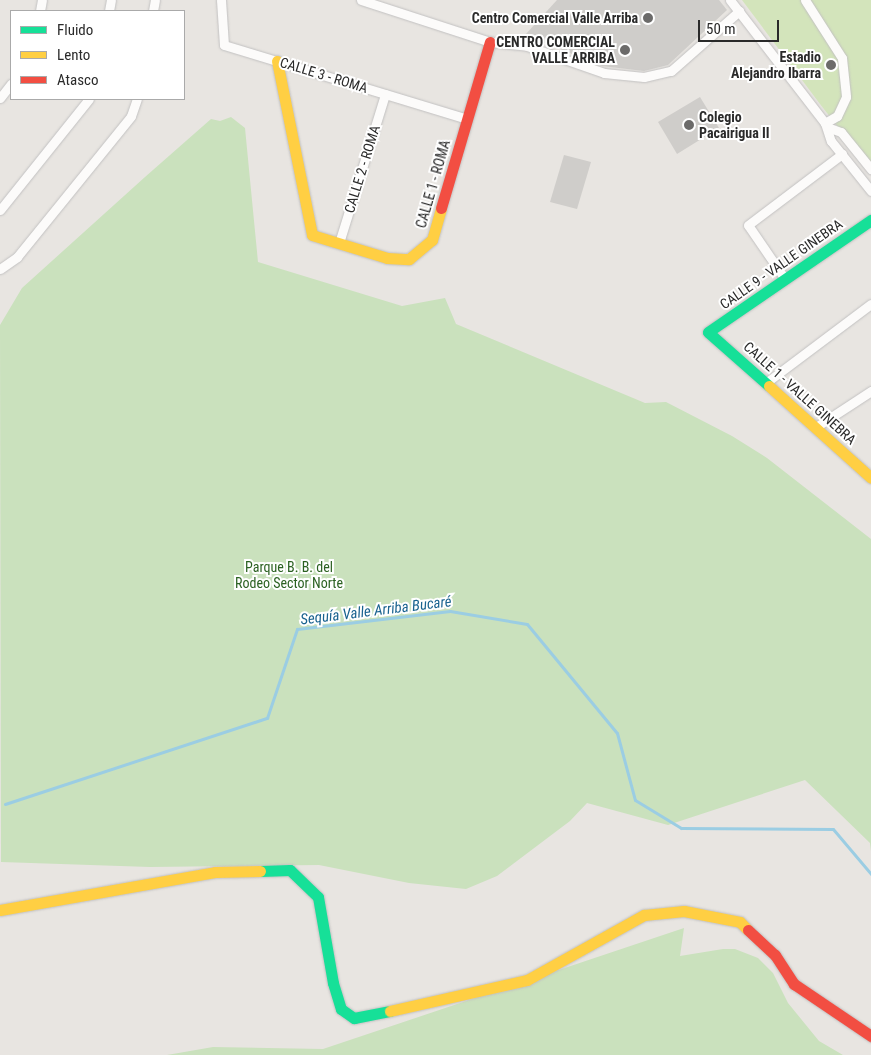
<!DOCTYPE html>
<html>
<head>
<meta charset="utf-8">
<style>
  body { margin:0 }
  #map { position:relative; width:871px; height:1055px; overflow:hidden; background:#e8e5e1; font-family:"Roboto Condensed",sans-serif }
  div>[style] { position:absolute }
  .green>* { inset:0; background:#cae1bd }
  .pitch>* { inset:0; background:#d3e4bb }
  .stream>* { height:3px; margin:-1.5px; padding:0 1.5px; transform-origin:1.5px; border-radius:1.5px; background:#9bcde3 }
  .building>* { inset:0; background:#cfcdca }
  .roads { filter:drop-shadow(0 0 1px #c2c1c1) drop-shadow(0 0 1px #c2c1c1) }
  .street>* { height:9px; margin:-4.5px; padding:0 4.5px; transform-origin:4.5px; border-radius:4.5px; background:#fcfbfa }
  .fast>* { height:11px; margin:-5.5px; padding:0 5.5px; transform-origin:5.5px; border-radius:5.5px; background:#16e098 }
  .slow>* { height:11px; margin:-5.5px; padding:0 5.5px; transform-origin:5.5px; border-radius:5.5px; background:#ffcf43 }
  .jam>* { height:11px; margin:-5.5px; padding:0 5.5px; transform-origin:5.5px; border-radius:5.5px; background:#f24e42 }
  .dots>* { width:14px; height:14px; translate:-50% -50%; box-sizing:border-box; border:2px solid #fff; border-radius:50% }
  span { translate:-50% -50%; white-space:nowrap; text-align:center; line-height:1.15; -webkit-text-stroke:4px #fff; paint-order:stroke }
  .poi-label { font-size:14px; color:#2a2a2a; font-weight:700 }
  .right { translate:-100% -50%; text-align:right }
  .left { translate:0 -50%; text-align:left }
  .street-label { font-size:14px; color:#2a2a2a }
  .park-label { font-size:14px; color:#2b6121 }
  .water-label { font-size:15px; color:#19628f; font-style:italic }
  .legend { position:absolute; left:10px; top:10px; width:175px; height:90px; box-sizing:border-box; background:#fff; border:1px solid #aaa; margin:0; padding:6px 9px; list-style:none; font-size:15px; color:#2a2a2a }
  .legend li { display:flex; align-items:center; gap:10px; height:25px }
  .legend b { width:25px; border:1px solid #aaa }
  .scale { position:absolute; left:698px; top:20px; width:81px; height:22px; box-sizing:border-box; border:2px solid #2a2a2a; border-top:0; padding-left:6px; font-size:15px; line-height:18px; white-space:nowrap; color:#2a2a2a; -webkit-text-stroke:4px #fff; paint-order:stroke }
</style>
</head>
<body>
<div id="map">
  <div class="green">
    <div style="clip-path:polygon(231px 117px,245px 128px,258px 262px,402px 306px,445px 298px,456px 324px,645px 403px,666px 402px,732px 436px,767px 458px,871px 539px,871px 851px,870px 843px,805px 780px,668px 825px,587px 803px,570px 821px,497px 876px,466px 889px,409px 883px,319px 865px,150px 867px,1px 862px,0 325px,22px 288px,145px 177px,211px 119px,220px 121px)"></div>
    <div style="clip-path:polygon(684px 928px,680px 956px,723px 949px,735px 949px,758px 958px,773px 973px,788px 1003px,819px 1041px,843px 1055px,167px 1055px,213px 1047px,323px 1049px)"></div>
  </div>
  <div class="pitch">
    <div style="clip-path:polygon(742px 0,871px 0,871px 169px,820px 104px)"></div>
  </div>
  <div class="stream">
    <div style="left:5px;top:804px;width:276px;rotate:-18.2deg"></div>
    <div style="left:267px;top:718px;width:94px;rotate:-71.4deg"></div>
    <div style="left:297px;top:629px;width:154px;rotate:-6.7deg"></div>
    <div style="left:450px;top:611px;width:78px;rotate:9.6deg"></div>
    <div style="left:527px;top:624px;width:141px;rotate:50.5deg"></div>
    <div style="left:617px;top:733px;width:69px;rotate:75deg"></div>
    <div style="left:635px;top:800px;width:54px;rotate:31.3deg"></div>
    <div style="left:681px;top:828px;width:152px;rotate:0.4deg"></div>
    <div style="left:833px;top:829px;width:59px;rotate:49.8deg"></div>
  </div>
  <div class="building">
    <div style="clip-path:polygon(557px 0,719px 0,727px 10px,668px 65px,644px 71px,602px 66px,525px 35px)"></div>
    <div style="clip-path:polygon(700px 97px,719px 128px,677px 154px,658px 122px)"></div>
    <div style="clip-path:polygon(564px 155px,591px 162px,577px 209px,550px 202px)"></div>
  </div>
  <div class="roads">
    <div class="street">
      <div style="left:221px;top:0;width:45px;rotate:86.2deg"></div>
      <div style="left:224px;top:45px;width:254px;rotate:16.9deg"></div>
      <div style="left:361px;top:0;width:136px;rotate:18deg"></div>
      <div style="left:490px;top:42px;width:37px;rotate:6deg"></div>
      <div style="left:527px;top:46px;width:82px;rotate:19.3deg"></div>
      <div style="left:604px;top:73px;width:40px;rotate:5.7deg"></div>
      <div style="left:644px;top:77px;width:28px;rotate:-13deg"></div>
      <div style="left:671px;top:71px;width:91px;rotate:-41.4deg"></div>
      <div style="left:730px;top:0;width:155px;rotate:52.3deg"></div>
      <div style="left:825px;top:123px;width:19px;rotate:72deg"></div>
      <div style="left:831px;top:141px;width:64px;rotate:51.3deg"></div>
      <div style="left:805px;top:0;width:69px;rotate:57.5deg"></div>
      <div style="left:842px;top:58px;width:39px;rotate:84deg"></div>
      <div style="left:846px;top:97px;width:21px;rotate:115deg"></div>
      <div style="left:837px;top:116px;width:14px;rotate:150deg"></div>
      <div style="left:40px;top:11px;width:11px;rotate:-80deg"></div>
      <div style="left:109px;top:11px;width:11px;rotate:-80deg"></div>
      <div style="left:153px;top:11px;width:11px;rotate:-80deg"></div>
      <div style="left:0;top:98px;width:18px;rotate:-52deg"></div>
      <div style="left:827px;top:127px;width:15px;rotate:20deg"></div>
      <div style="left:841px;top:132px;width:48px;rotate:51deg"></div>
      <div style="left:0;top:210px;width:142px;rotate:-51.3deg"></div>
      <div style="left:339px;top:243px;width:156px;rotate:-72.8deg"></div>
      <div style="left:0;top:269px;width:21px;rotate:-35deg"></div>
      <div style="left:17px;top:257px;width:181px;rotate:-51deg"></div>
      <div style="left:131px;top:116px;width:18px;rotate:-71deg"></div>
      <div style="left:785px;top:279px;width:65px;rotate:-124.4deg"></div>
      <div style="left:748px;top:225px;width:118px;rotate:-37.1deg"></div>
      <div style="left:767px;top:382px;width:130px;rotate:-36.9deg"></div>
      <div style="left:816px;top:427px;width:66px;rotate:-33.2deg"></div>
    </div>
    <div class="fast">
      <div style="left:769px;top:386px;width:81px;rotate:-138.5deg"></div>
      <div style="left:708px;top:332px;width:198px;rotate:-34.5deg"></div>
      <div style="left:260px;top:871px;width:30px;rotate:-2deg"></div>
      <div style="left:290px;top:870px;width:39px;rotate:44deg"></div>
      <div style="left:318px;top:897px;width:87px;rotate:80.1deg"></div>
      <div style="left:333px;top:983px;width:27px;rotate:73deg"></div>
      <div style="left:341px;top:1009px;width:16px;rotate:35deg"></div>
      <div style="left:354px;top:1018px;width:37px;rotate:-11deg"></div>
    </div>
    <div class="slow">
      <div style="left:277px;top:61px;width:177px;rotate:78.6deg"></div>
      <div style="left:312px;top:235px;width:78px;rotate:17deg"></div>
      <div style="left:387px;top:258px;width:22px;rotate:3deg"></div>
      <div style="left:409px;top:259px;width:30px;rotate:-40deg"></div>
      <div style="left:432px;top:240px;width:33px;rotate:-74deg"></div>
      <div style="left:769px;top:386px;width:137px;rotate:42deg"></div>
      <div style="left:0;top:910px;width:218px;rotate:-10deg"></div>
      <div style="left:215px;top:872px;width:45px;rotate:-1.3deg"></div>
      <div style="left:390px;top:1011px;width:140px;rotate:-12.8deg"></div>
      <div style="left:527px;top:980px;width:134px;rotate:-29.1deg"></div>
      <div style="left:644px;top:915px;width:40px;rotate:-5.7deg"></div>
      <div style="left:684px;top:911px;width:57px;rotate:11.1deg"></div>
      <div style="left:740px;top:922px;width:11px;rotate:45deg"></div>
    </div>
    <div class="jam">
      <div style="left:441px;top:208px;width:173px;rotate:-73.6deg"></div>
      <div style="left:748px;top:930px;width:37px;rotate:43deg"></div>
      <div style="left:775px;top:955px;width:35px;rotate:57deg"></div>
      <div style="left:794px;top:984px;width:93px;rotate:34deg"></div>
    </div>
  </div>
  <div class="dots">
    <div style="left:648px;top:18px;background:#6c6b6a"></div>
    <div style="left:625px;top:50px;background:#6c6b6a"></div>
    <div style="left:831px;top:65px;background:#6c6b6a"></div>
    <div style="left:689px;top:125px;background:#6c6b6a"></div>
  </div>
  <div class="poi-label">
    <span class="right" style="left:638px;top:18px">Centro Comercial Valle Arriba</span>
    <span class="right" style="left:615px;top:50px">CENTRO COMERCIAL<br>VALLE ARRIBA</span>
    <span class="right" style="left:821px;top:65px">Estadio<br>Alejandro Ibarra</span>
    <span class="left" style="left:699px;top:125px">Colegio<br>Pacairigua II</span>
  </div>
  <div class="street-label">
    <span style="left:324px;top:75px;rotate:17deg">CALLE 3 - ROMA</span>
    <span style="left:362px;top:169px;rotate:-73deg">CALLE 2 - ROMA</span>
    <span style="left:433px;top:184px;rotate:-74deg">CALLE 1 - ROMA</span>
    <span style="left:781px;top:264px;rotate:-35deg">CALLE 9 - VALLE GINEBRA</span>
    <span style="left:800px;top:393px;rotate:42deg">CALLE 1 - VALLE GINEBRA</span>
  </div>
  <div class="park-label">
    <span style="left:289px;top:575px">Parque B. B. del<br>Rodeo Sector Norte</span>
  </div>
  <div class="water-label">
    <span style="left:376px;top:611px;rotate:-7deg">Sequía Valle Arriba Bucaré</span>
  </div>
  <ul class="legend">
  <li><b style="height:6px;background:#16e098"></b>Fluido</li>
  <li><b style="height:6px;background:#ffcf43"></b>Lento</li>
  <li><b style="height:6px;background:#f24e42"></b>Atasco</li>
  </ul>
  <div class="scale">50 m</div>
</div>
</body>
</html>
